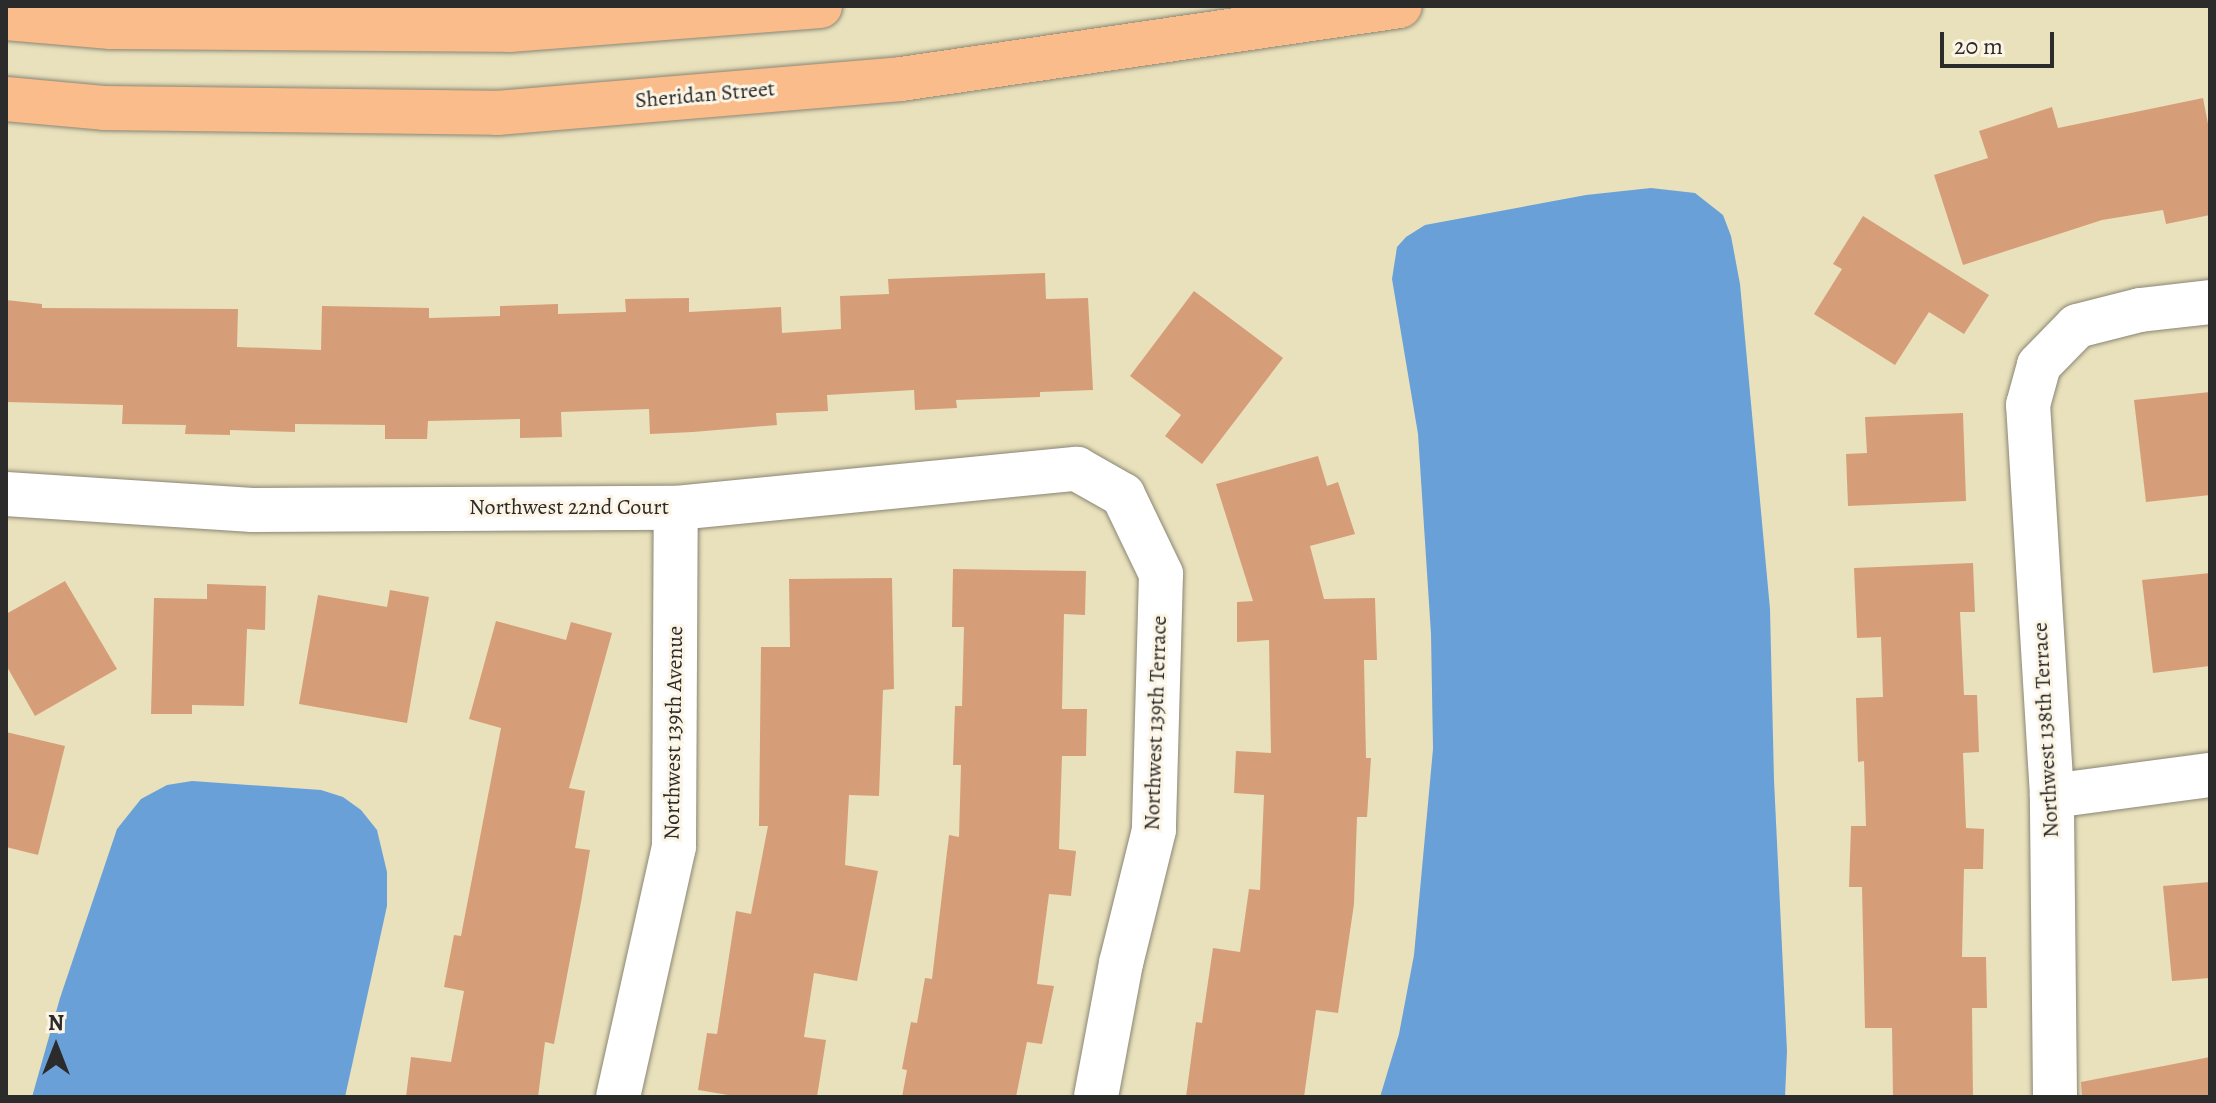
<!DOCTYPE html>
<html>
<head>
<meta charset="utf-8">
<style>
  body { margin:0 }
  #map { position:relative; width:2216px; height:1103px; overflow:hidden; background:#e9e1bc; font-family:Alegreya,serif }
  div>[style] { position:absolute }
  .water>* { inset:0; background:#6aa0d8 }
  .building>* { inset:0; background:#d69e78 }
  .roads { filter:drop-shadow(0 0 2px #8a8674) drop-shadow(0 0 2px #8a8674) }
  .street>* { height:44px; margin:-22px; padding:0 22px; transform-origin:22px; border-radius:22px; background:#fff }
  .primary>* { height:44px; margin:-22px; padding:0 22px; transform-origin:22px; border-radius:22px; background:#f9bc8a }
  span { translate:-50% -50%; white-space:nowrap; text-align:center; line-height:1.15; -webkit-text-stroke:6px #fcf5e5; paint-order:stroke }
  .street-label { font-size:22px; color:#2b2b2b }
  .frame { position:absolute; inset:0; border:8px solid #2b2b2b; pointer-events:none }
  .north { position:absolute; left:16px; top:1007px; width:80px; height:80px; -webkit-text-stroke:6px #fcf5e5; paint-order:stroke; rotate:0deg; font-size:22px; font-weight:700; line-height:32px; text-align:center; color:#2b2b2b }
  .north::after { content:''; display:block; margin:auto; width:28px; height:36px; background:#2b2b2b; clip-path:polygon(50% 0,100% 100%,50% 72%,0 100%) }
  .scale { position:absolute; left:1940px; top:32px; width:114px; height:36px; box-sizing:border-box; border:4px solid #2b2b2b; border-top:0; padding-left:10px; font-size:24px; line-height:28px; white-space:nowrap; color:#2b2b2b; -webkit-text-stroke:6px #fcf5e5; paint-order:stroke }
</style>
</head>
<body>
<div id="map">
  <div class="water">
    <div style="clip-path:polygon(1651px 188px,1695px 193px,1723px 215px,1731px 236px,1740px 284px,1770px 609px,1774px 780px,1787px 1051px,1785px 1097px,1380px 1097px,1399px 1034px,1414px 955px,1433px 749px,1431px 634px,1418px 434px,1392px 279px,1397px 247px,1406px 237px,1425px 225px,1586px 195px)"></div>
    <div style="clip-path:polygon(192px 781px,321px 790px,343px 797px,361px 810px,377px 830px,387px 872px,387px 906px,345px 1097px,32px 1097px,60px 998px,117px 829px,141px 799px,167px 785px)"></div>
  </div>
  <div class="building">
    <div style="clip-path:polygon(2203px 98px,2210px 134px,2210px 215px,2166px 224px,2163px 210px,2102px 220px,1963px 265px,1934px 175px,1988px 158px,1979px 131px,2052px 107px,2058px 128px)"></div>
    <div style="clip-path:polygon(1863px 216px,1989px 295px,1964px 334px,1929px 312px,1895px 365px,1814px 314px,1842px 269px,1833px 264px)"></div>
    <div style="clip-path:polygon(1045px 273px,1046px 299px,1088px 298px,1093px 390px,1040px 392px,1040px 397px,956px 400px,957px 408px,915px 410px,914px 390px,827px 395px,828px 411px,776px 413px,777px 425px,693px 432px,650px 434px,649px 409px,561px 412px,562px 437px,520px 438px,520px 419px,428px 421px,427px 439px,385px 439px,385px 425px,295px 424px,295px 432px,230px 430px,230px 435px,185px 434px,186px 425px,122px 424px,123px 405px,6px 402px,6px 300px,42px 304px,42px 308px,238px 309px,237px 347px,321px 350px,322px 306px,429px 308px,429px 318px,500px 316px,500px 306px,558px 304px,558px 314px,626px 312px,625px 299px,689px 298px,689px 312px,781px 307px,782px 333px,841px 329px,840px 296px,889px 294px,888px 279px)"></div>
    <div style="clip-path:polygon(1194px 291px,1283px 358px,1202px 464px,1165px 436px,1181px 415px,1130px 376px)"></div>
    <div style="clip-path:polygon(2210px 392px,2210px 495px,2146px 502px,2134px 400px)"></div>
    <div style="clip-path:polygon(1963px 413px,1966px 501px,1848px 506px,1846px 454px,1867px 453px,1865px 417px)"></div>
    <div style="clip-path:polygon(1318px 456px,1327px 486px,1338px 482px,1355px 534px,1310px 546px,1324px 599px,1375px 598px,1377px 660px,1364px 660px,1366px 758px,1371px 758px,1367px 817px,1357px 817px,1354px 904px,1338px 1013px,1316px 1010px,1304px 1097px,1186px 1097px,1196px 1022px,1202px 1023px,1213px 948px,1240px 952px,1249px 889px,1260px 890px,1264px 795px,1234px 793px,1236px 751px,1271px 753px,1269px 640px,1237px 642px,1237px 602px,1253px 601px,1216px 484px)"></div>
    <div style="clip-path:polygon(1973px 563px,1975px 612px,1960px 612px,1964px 695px,1977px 695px,1979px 752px,1963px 753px,1966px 828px,1984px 829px,1983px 869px,1964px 869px,1962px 957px,1986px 957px,1987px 1008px,1972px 1008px,1973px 1097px,1893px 1097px,1892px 1028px,1865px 1028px,1862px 887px,1849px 887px,1851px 826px,1866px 826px,1864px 761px,1858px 762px,1856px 698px,1883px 697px,1881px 637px,1857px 638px,1854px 568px)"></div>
    <div style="clip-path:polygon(953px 569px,1086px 571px,1085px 615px,1064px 614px,1062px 709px,1087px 709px,1086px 756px,1062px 756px,1059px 849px,1076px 851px,1071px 896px,1049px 894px,1037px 984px,1054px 986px,1042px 1044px,1027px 1042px,1016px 1097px,902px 1097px,907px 1070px,902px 1069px,911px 1022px,917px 1023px,925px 978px,932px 979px,949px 835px,959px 837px,961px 765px,953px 765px,955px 706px,962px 706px,964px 627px,952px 627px)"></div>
    <div style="clip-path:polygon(2210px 573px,2210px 666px,2153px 673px,2142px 580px)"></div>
    <div style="clip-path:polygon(892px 578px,894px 689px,883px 690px,879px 796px,849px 795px,845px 865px,878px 871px,857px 981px,814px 973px,804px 1037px,826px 1040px,817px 1097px,740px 1097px,698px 1090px,707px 1033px,717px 1034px,736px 911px,751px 914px,768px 826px,759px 826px,761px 647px,790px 647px,789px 579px)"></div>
    <div style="clip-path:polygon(65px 581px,117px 669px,35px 716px,6px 665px,6px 614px)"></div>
    <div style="clip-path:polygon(207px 584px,266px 586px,265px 630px,247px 629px,244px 706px,192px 705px,192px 714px,151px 714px,154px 598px,207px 599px)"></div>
    <div style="clip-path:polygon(390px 590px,429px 597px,407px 723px,299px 704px,318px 595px,387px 607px)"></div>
    <div style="clip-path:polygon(496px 621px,566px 640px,571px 622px,612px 633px,569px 788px,585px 791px,575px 848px,590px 850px,581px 902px,554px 1044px,545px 1042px,538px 1097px,406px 1097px,411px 1057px,451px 1062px,464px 991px,444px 987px,454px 935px,461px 936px,501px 728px,469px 719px)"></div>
    <div style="clip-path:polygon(6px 732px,65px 746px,38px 855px,6px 847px)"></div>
    <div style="clip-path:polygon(2210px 882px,2210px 978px,2172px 981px,2163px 886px)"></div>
    <div style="clip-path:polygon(2210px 1057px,2210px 1097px,2082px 1097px,2081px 1082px)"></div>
  </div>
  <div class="roads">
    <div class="street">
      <div style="left:6px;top:494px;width:247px;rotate:3.7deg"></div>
      <div style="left:252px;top:510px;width:424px;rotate:-0.3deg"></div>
      <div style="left:676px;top:508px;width:403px;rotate:-5.6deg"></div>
      <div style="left:1077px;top:469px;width:53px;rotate:29.5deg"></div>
      <div style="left:1123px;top:495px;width:88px;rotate:64.3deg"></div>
      <div style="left:1161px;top:574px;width:256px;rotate:91.6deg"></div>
      <div style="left:1154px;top:830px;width:137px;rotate:103.9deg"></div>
      <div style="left:1121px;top:963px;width:136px;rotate:100.6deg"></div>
      <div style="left:2052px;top:796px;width:159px;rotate:-7.6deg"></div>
      <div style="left:618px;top:1097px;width:256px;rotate:-77.4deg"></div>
      <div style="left:674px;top:847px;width:339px;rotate:-89.7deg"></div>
      <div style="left:2055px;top:1097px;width:301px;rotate:-90.6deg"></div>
      <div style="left:2052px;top:796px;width:392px;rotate:-93.5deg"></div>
      <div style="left:2028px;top:405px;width:41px;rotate:-74.6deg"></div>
      <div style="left:2039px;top:365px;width:54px;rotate:-45.7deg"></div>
      <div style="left:2077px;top:326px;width:65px;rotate:-14.3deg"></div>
      <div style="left:2140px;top:310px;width:70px;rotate:-6.5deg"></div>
    </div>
    <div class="primary">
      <div style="left:6px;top:18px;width:105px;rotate:4.9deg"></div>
      <div style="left:111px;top:27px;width:398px;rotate:0.4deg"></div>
      <div style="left:509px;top:30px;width:312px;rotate:-4.4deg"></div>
      <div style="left:6px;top:99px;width:98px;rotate:5.2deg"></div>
      <div style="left:104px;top:108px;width:393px;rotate:0.7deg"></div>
      <div style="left:497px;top:113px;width:405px;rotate:-4.8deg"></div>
      <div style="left:901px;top:79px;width:504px;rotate:-8.32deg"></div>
    </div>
  </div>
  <div class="street-label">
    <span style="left:705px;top:95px;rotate:-5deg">Sheridan Street</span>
    <span style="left:569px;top:508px">Northwest 22nd Court</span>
    <span style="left:1156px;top:723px;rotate:-88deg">Northwest 139th Terrace</span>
    <span style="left:2046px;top:730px;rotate:-93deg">Northwest 138th Terrace</span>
    <span style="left:674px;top:733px;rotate:-89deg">Northwest 139th Avenue</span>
  </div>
  <div class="frame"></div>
  <div class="north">N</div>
  <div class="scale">20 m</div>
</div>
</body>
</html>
